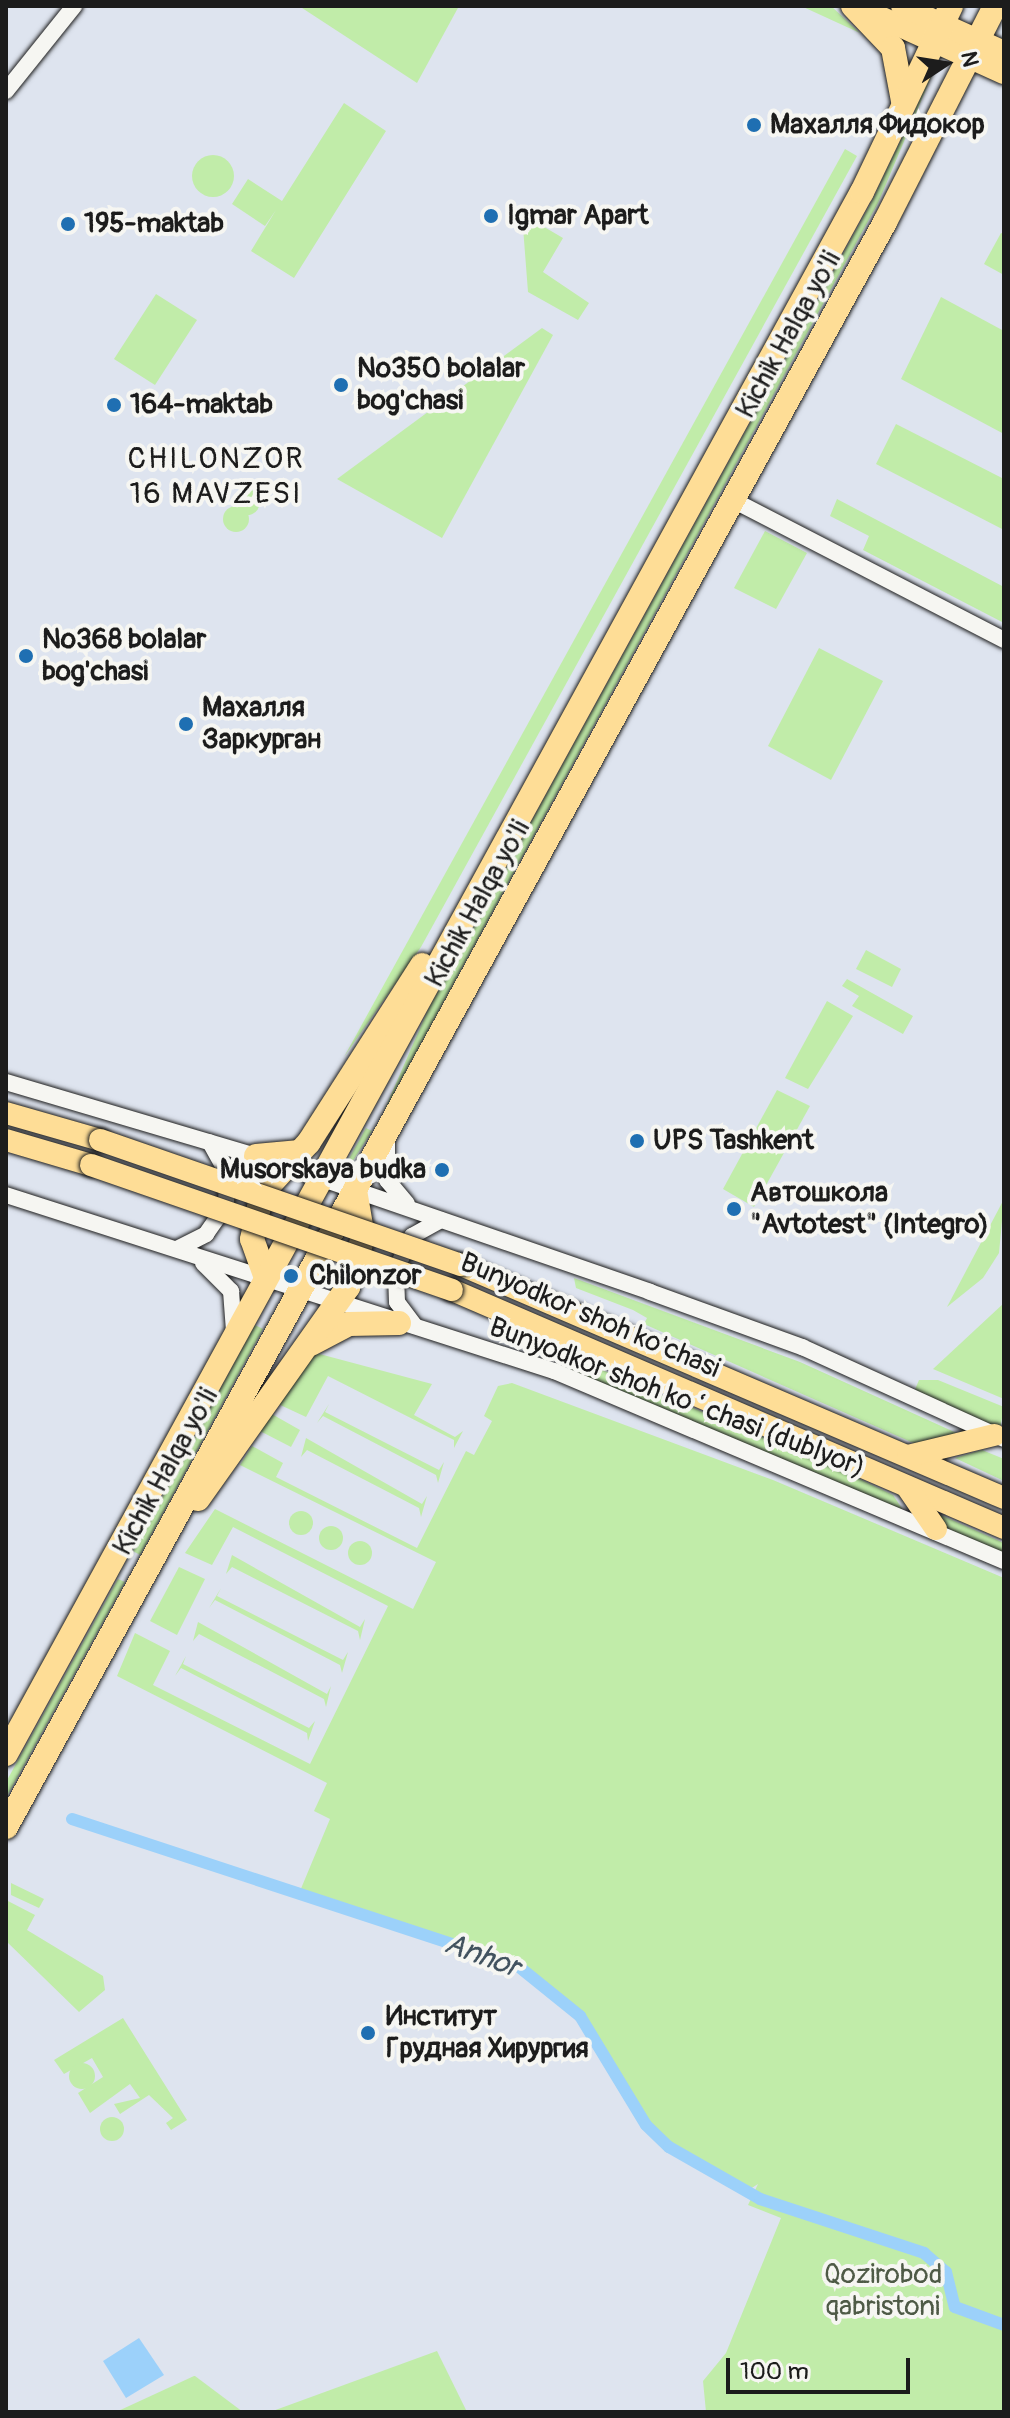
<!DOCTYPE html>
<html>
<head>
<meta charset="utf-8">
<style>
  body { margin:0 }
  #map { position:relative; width:1010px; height:2418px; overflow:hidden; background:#dee4ef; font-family:Pangolin,sans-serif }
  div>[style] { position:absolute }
  .green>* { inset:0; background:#c1eca9 }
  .round { border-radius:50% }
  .water>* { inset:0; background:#9cd1fa }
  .canal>* { height:12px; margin:-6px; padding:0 6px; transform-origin:6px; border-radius:6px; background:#9cd1fa }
  .roads { filter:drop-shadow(0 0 2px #1c1c1c) drop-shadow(0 0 2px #1c1c1c) }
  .minor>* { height:16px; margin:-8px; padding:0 8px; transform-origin:8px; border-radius:8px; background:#f6f6f2 }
  .major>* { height:22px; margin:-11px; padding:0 11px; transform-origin:11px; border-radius:11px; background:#fedd96 }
  .highway>* { height:24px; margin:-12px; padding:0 12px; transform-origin:12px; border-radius:12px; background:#fedd96 }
  .bridges { filter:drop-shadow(0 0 2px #1c1c1c) drop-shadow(0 0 2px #1c1c1c) }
  .major-bridge>* { height:22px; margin:-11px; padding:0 11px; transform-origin:11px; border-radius:11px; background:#fedd96 }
  .dots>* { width:22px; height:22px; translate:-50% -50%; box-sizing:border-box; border:4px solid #f6f6f2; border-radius:50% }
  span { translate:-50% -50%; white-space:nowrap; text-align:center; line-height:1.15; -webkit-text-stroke:8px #f6f6f2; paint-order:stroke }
  .poi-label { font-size:28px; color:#1c1c1c; font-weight:700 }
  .left { translate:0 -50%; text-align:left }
  .right { translate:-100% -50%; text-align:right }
  .street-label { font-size:28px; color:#1c1c1c }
  .park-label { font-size:28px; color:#4e5a46 }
  .neighbourhood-label { font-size:30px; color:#1c1c1c; letter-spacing:2px }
  .water-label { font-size:30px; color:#42525f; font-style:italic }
  .frame { position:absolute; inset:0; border:8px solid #1c1c1c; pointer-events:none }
  .north { position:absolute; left:906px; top:24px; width:80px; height:80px; -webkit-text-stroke:6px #f6f6f2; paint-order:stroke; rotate:78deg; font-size:22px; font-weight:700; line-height:32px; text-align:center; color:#1c1c1c }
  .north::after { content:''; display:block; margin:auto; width:28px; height:36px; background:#1c1c1c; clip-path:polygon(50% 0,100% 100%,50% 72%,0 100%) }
  .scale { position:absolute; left:726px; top:2358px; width:184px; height:36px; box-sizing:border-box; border:4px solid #1c1c1c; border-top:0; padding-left:10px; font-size:24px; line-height:28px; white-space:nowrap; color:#1c1c1c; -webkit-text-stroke:6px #f6f6f2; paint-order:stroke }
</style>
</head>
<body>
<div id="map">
  <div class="green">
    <div style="clip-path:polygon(299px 6px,459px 6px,417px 83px)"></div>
    <div style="clip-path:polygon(801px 6px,831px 6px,860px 33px)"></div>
    <div style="clip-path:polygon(935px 68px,878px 203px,383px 1113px,428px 1010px,872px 201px)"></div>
    <div style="clip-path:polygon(344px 103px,386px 131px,294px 278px,251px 251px,276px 210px,265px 226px,232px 204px,248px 179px,282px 201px)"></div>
    <div style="clip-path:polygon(845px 149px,857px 156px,421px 947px,344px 1057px)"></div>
    <div class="round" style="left:192px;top:155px;width:42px;height:42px"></div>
    <div style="clip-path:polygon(522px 214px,563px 238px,543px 272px,589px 303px,578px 320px,528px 292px)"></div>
    <div style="clip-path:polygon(1001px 233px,1004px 234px,1004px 275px,984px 264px)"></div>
    <div style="clip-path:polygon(156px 294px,197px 320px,155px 385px,114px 359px)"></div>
    <div style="clip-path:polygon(941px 297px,1004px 331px,1004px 434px,901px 379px)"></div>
    <div style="clip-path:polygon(542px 328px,553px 335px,442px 538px,337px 479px)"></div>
    <div style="clip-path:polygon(896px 424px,1004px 479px,1004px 530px,876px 464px)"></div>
    <div class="round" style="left:234px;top:489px;width:26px;height:26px"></div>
    <div style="clip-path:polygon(837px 499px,1004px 587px,1004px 623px,863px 550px,869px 536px,830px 516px)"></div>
    <div class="round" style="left:223px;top:506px;width:26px;height:26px"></div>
    <div style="clip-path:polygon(765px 531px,807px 553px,776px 609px,734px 588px)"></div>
    <div style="clip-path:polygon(819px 648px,883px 681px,831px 780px,768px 746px)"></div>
    <div style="clip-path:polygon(866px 950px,901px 969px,892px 987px,856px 969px)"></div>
    <div style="clip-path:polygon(847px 979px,913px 1016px,903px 1034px,852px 1006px,859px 996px,842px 986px)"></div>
    <div style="clip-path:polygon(827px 1001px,853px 1016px,808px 1089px,785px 1078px)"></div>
    <div style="clip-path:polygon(777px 1090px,810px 1106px,754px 1207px,723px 1189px)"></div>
    <div style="clip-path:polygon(366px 1128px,372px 1131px,344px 1175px,342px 1171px)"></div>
    <div style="clip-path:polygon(1004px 1199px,999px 1253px,983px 1278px,947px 1307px)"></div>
    <div style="clip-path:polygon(574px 1278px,800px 1362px,961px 1435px,927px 1446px,911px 1442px,644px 1324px,647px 1318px,633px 1310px,576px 1288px)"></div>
    <div style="clip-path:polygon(1004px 1303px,1004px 1399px,933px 1369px)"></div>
    <div style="clip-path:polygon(255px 1325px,263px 1329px,140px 1555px,133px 1551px)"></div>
    <div style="clip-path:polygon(312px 1352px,432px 1384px,414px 1415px,455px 1437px,463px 1431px,454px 1448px,454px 1440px,328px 1376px,306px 1417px,276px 1403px)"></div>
    <div style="clip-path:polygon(569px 1356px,839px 1469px,893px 1495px,903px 1510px,558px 1370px)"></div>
    <div style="clip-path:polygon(919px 1380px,938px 1380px,1004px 1407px,1000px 1429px,914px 1392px)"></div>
    <div style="clip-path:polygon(512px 1383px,773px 1480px,1004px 1578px,1004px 2412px,706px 2412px,703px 2381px,726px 2353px,781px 2218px,748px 2205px,758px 2184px,747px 2191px,657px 2137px,580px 2016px,542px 1980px,300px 1891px,330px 1819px,314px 1811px,327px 1783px,117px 1676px,135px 1633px,170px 1651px,153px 1685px,310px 1764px,388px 1606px,233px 1527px,212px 1565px,185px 1553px,215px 1509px,413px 1609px,436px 1562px,240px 1465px,252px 1446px,283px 1463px,276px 1477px,417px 1548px,466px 1451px,474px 1455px,492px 1421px,484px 1416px,498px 1386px)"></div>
    <div style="clip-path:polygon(329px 1404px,325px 1412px,439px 1470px,444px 1462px,438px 1483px,436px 1475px,323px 1416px,317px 1423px)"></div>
    <div style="clip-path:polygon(270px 1413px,300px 1430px,291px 1447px,260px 1431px)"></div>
    <div style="clip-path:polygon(306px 1438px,422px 1504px,427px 1496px,421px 1517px,419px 1508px,307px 1450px,301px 1457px)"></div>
    <div style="clip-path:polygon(982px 1450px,1004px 1459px,1004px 1481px,955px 1458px)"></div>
    <div class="round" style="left:289px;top:1511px;width:24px;height:24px"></div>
    <div style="clip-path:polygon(934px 1512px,1004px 1543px,1004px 1554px,944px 1527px)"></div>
    <div class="round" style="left:319px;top:1526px;width:24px;height:24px"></div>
    <div class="round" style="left:348px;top:1541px;width:24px;height:24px"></div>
    <div style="clip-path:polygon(232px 1555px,360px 1627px,365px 1619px,360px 1640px,358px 1631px,232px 1567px,226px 1574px)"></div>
    <div style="clip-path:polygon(179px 1567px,205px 1579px,177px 1635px,150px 1621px)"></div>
    <div style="clip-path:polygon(118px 1579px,125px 1582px,6px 1798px,6px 1782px)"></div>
    <div style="clip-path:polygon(221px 1588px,217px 1596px,343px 1660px,348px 1652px,342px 1673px,340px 1665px,215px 1600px,209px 1608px)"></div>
    <div style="clip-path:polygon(198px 1622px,327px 1694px,331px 1686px,326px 1707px,324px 1699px,199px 1634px,193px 1641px)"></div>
    <div style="clip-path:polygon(186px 1656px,183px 1664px,309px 1728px,315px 1721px,308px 1741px,307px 1733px,181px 1668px,175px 1676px)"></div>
    <div style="clip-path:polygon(11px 1883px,44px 1899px,39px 1908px,11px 1895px)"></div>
    <div style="clip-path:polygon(6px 1900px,35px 1915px,27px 1930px,103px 1976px,105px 1990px,79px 2012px,6px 1941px)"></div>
    <div style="clip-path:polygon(123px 2018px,187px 2120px,171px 2130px,166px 2123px,173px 2118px,149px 2095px,120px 2114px,114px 2104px,140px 2098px,130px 2084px,90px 2113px,78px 2093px,103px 2077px,92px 2058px,64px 2074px,54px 2060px)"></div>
    <div class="round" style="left:69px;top:2063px;width:26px;height:26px"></div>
    <div class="round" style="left:100px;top:2117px;width:24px;height:24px"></div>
    <div style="clip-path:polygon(437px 2351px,467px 2412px,270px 2412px)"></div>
    <div style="clip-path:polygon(195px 2376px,243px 2412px,116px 2412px,194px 2376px)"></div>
  </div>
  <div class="water">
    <div style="clip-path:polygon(139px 2338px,164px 2375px,126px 2398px,103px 2361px)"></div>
  </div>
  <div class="canal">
    <div style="left:72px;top:1819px;width:470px;rotate:18.2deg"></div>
    <div style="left:518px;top:1966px;width:80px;rotate:38.9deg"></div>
    <div style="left:580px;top:2016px;width:127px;rotate:58.8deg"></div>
    <div style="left:646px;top:2125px;width:32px;rotate:44deg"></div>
    <div style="left:669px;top:2147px;width:105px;rotate:29.7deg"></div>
    <div style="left:760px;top:2199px;width:173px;rotate:18.2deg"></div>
    <div style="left:924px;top:2253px;width:29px;rotate:41deg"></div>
    <div style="left:946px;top:2272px;width:36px;rotate:76deg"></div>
    <div style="left:955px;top:2307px;width:52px;rotate:20.2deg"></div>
  </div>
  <div class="roads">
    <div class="minor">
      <div style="left:6px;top:91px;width:109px;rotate:-51.3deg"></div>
      <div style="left:733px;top:500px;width:305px;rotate:27.3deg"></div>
      <div style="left:6px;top:1082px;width:261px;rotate:16.5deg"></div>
      <div style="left:256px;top:1156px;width:417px;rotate:19deg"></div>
      <div style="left:650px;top:1292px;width:162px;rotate:19.9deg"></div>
      <div style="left:802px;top:1347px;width:222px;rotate:24.5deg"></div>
      <div style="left:387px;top:1140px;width:40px;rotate:90deg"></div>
      <div style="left:387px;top:1180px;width:31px;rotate:50deg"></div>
      <div style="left:6px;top:1195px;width:576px;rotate:17.81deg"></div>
      <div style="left:554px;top:1371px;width:488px;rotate:22.9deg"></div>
      <div style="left:177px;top:1249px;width:33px;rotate:-27deg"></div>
      <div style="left:206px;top:1234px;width:35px;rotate:-55deg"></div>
      <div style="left:226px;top:1205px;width:32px;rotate:-88deg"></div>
      <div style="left:227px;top:1173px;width:35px;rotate:-119deg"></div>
      <div style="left:203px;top:1263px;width:40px;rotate:45deg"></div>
      <div style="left:231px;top:1291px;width:40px;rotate:85.7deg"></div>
      <div style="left:415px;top:1326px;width:30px;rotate:-127deg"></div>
      <div style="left:397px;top:1302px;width:33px;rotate:-92deg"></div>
      <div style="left:396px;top:1269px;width:37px;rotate:-64deg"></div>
      <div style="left:412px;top:1236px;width:33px;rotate:-29deg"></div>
    </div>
    <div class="major">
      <div style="left:856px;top:6px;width:162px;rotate:24.4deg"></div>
      <div style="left:902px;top:6px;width:112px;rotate:24.3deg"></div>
      <div style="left:6px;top:1113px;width:98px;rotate:16deg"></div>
      <div style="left:6px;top:1140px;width:89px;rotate:16.4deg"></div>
      <div style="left:461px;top:1265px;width:591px;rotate:23.22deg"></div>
      <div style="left:452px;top:1290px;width:601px;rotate:23.32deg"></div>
      <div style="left:908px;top:1456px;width:89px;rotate:-13.7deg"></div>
      <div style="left:907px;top:1487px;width:51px;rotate:55.4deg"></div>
    </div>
    <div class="highway">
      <div style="left:853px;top:6px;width:58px;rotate:46.4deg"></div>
      <div style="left:893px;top:48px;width:54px;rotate:79.3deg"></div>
      <div style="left:256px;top:1156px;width:44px;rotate:-5.2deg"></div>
      <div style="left:266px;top:1278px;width:41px;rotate:-109.7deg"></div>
      <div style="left:252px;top:1239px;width:47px;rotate:-77.7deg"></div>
      <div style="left:262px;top:1193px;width:69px;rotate:-47.3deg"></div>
      <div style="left:309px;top:1142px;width:210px;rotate:-57.4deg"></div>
      <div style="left:311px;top:1344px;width:43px;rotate:-27.8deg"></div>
      <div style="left:349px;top:1324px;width:50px;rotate:-1.1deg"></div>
      <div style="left:198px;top:1499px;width:260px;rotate:-54.7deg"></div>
      <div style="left:348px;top:1287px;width:52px;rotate:-73.3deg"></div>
      <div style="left:363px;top:1237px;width:48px;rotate:-99.7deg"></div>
      <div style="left:6px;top:1754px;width:1781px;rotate:-61.28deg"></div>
      <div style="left:862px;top:192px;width:206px;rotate:-64.4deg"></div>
      <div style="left:6px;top:1827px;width:1830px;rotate:-61.29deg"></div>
      <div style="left:885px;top:222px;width:242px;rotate:-63deg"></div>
    </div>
  </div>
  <div class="bridges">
    <div class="major-bridge">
      <div style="left:100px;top:1140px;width:382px;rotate:19.1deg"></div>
      <div style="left:91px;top:1165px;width:382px;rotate:19.1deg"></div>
    </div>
  </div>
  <div class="dots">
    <div style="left:754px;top:125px;background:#1f6fb2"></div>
    <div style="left:491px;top:216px;background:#1f6fb2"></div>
    <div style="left:68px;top:224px;background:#1f6fb2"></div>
    <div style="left:341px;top:385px;background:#1f6fb2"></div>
    <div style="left:114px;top:405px;background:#1f6fb2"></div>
    <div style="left:26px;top:656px;background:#1f6fb2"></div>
    <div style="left:186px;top:724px;background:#1f6fb2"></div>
    <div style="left:637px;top:1141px;background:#1f6fb2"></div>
    <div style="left:442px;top:1170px;background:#1f6fb2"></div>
    <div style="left:734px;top:1209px;background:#1f6fb2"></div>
    <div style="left:291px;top:1276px;background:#1f6fb2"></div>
    <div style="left:368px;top:2033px;background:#1f6fb2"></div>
  </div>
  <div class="poi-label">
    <span class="left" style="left:770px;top:125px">Махалля Фидокор</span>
    <span class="left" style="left:507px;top:216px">Igmar Apart</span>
    <span class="left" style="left:84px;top:224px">195-maktab</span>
    <span class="left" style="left:357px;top:385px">№350 bolalar<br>bog'chasi</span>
    <span class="left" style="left:130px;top:405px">164-maktab</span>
    <span class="left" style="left:42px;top:656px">№368 bolalar<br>bog'chasi</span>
    <span class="left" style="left:202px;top:724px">Махалля<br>Заркурган</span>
    <span class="left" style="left:653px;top:1141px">UPS Tashkent</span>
    <span class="right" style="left:426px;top:1170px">Musorskaya budka</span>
    <span class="left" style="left:750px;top:1209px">Автошкола<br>"Avtotest" (Integro)</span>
    <span class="left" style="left:309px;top:1276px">Chilonzor</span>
    <span class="left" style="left:386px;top:2033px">Институт<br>Грудная Хирургия</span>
  </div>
  <div class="street-label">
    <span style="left:789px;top:335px;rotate:-61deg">Kichik Halqa yo'li</span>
    <span style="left:478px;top:904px;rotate:-61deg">Kichik Halqa yo'li</span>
    <span style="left:590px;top:1316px;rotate:23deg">Bunyodkor shoh ko'chasi</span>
    <span style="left:677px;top:1398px;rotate:21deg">Bunyodkor shoh koʻchasi (dublyor)</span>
    <span style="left:166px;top:1472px;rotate:-61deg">Kichik Halqa yo'li</span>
  </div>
  <div class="park-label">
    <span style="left:883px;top:2291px">Qozirobod<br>qabristoni</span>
  </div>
  <div class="neighbourhood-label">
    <span style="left:216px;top:476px">CHILONZOR<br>16 MAVZESI</span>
  </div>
  <div class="water-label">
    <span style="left:482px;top:1956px;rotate:20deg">Anhor</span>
  </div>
  <div class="frame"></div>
  <div class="north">N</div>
  <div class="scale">100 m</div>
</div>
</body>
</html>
